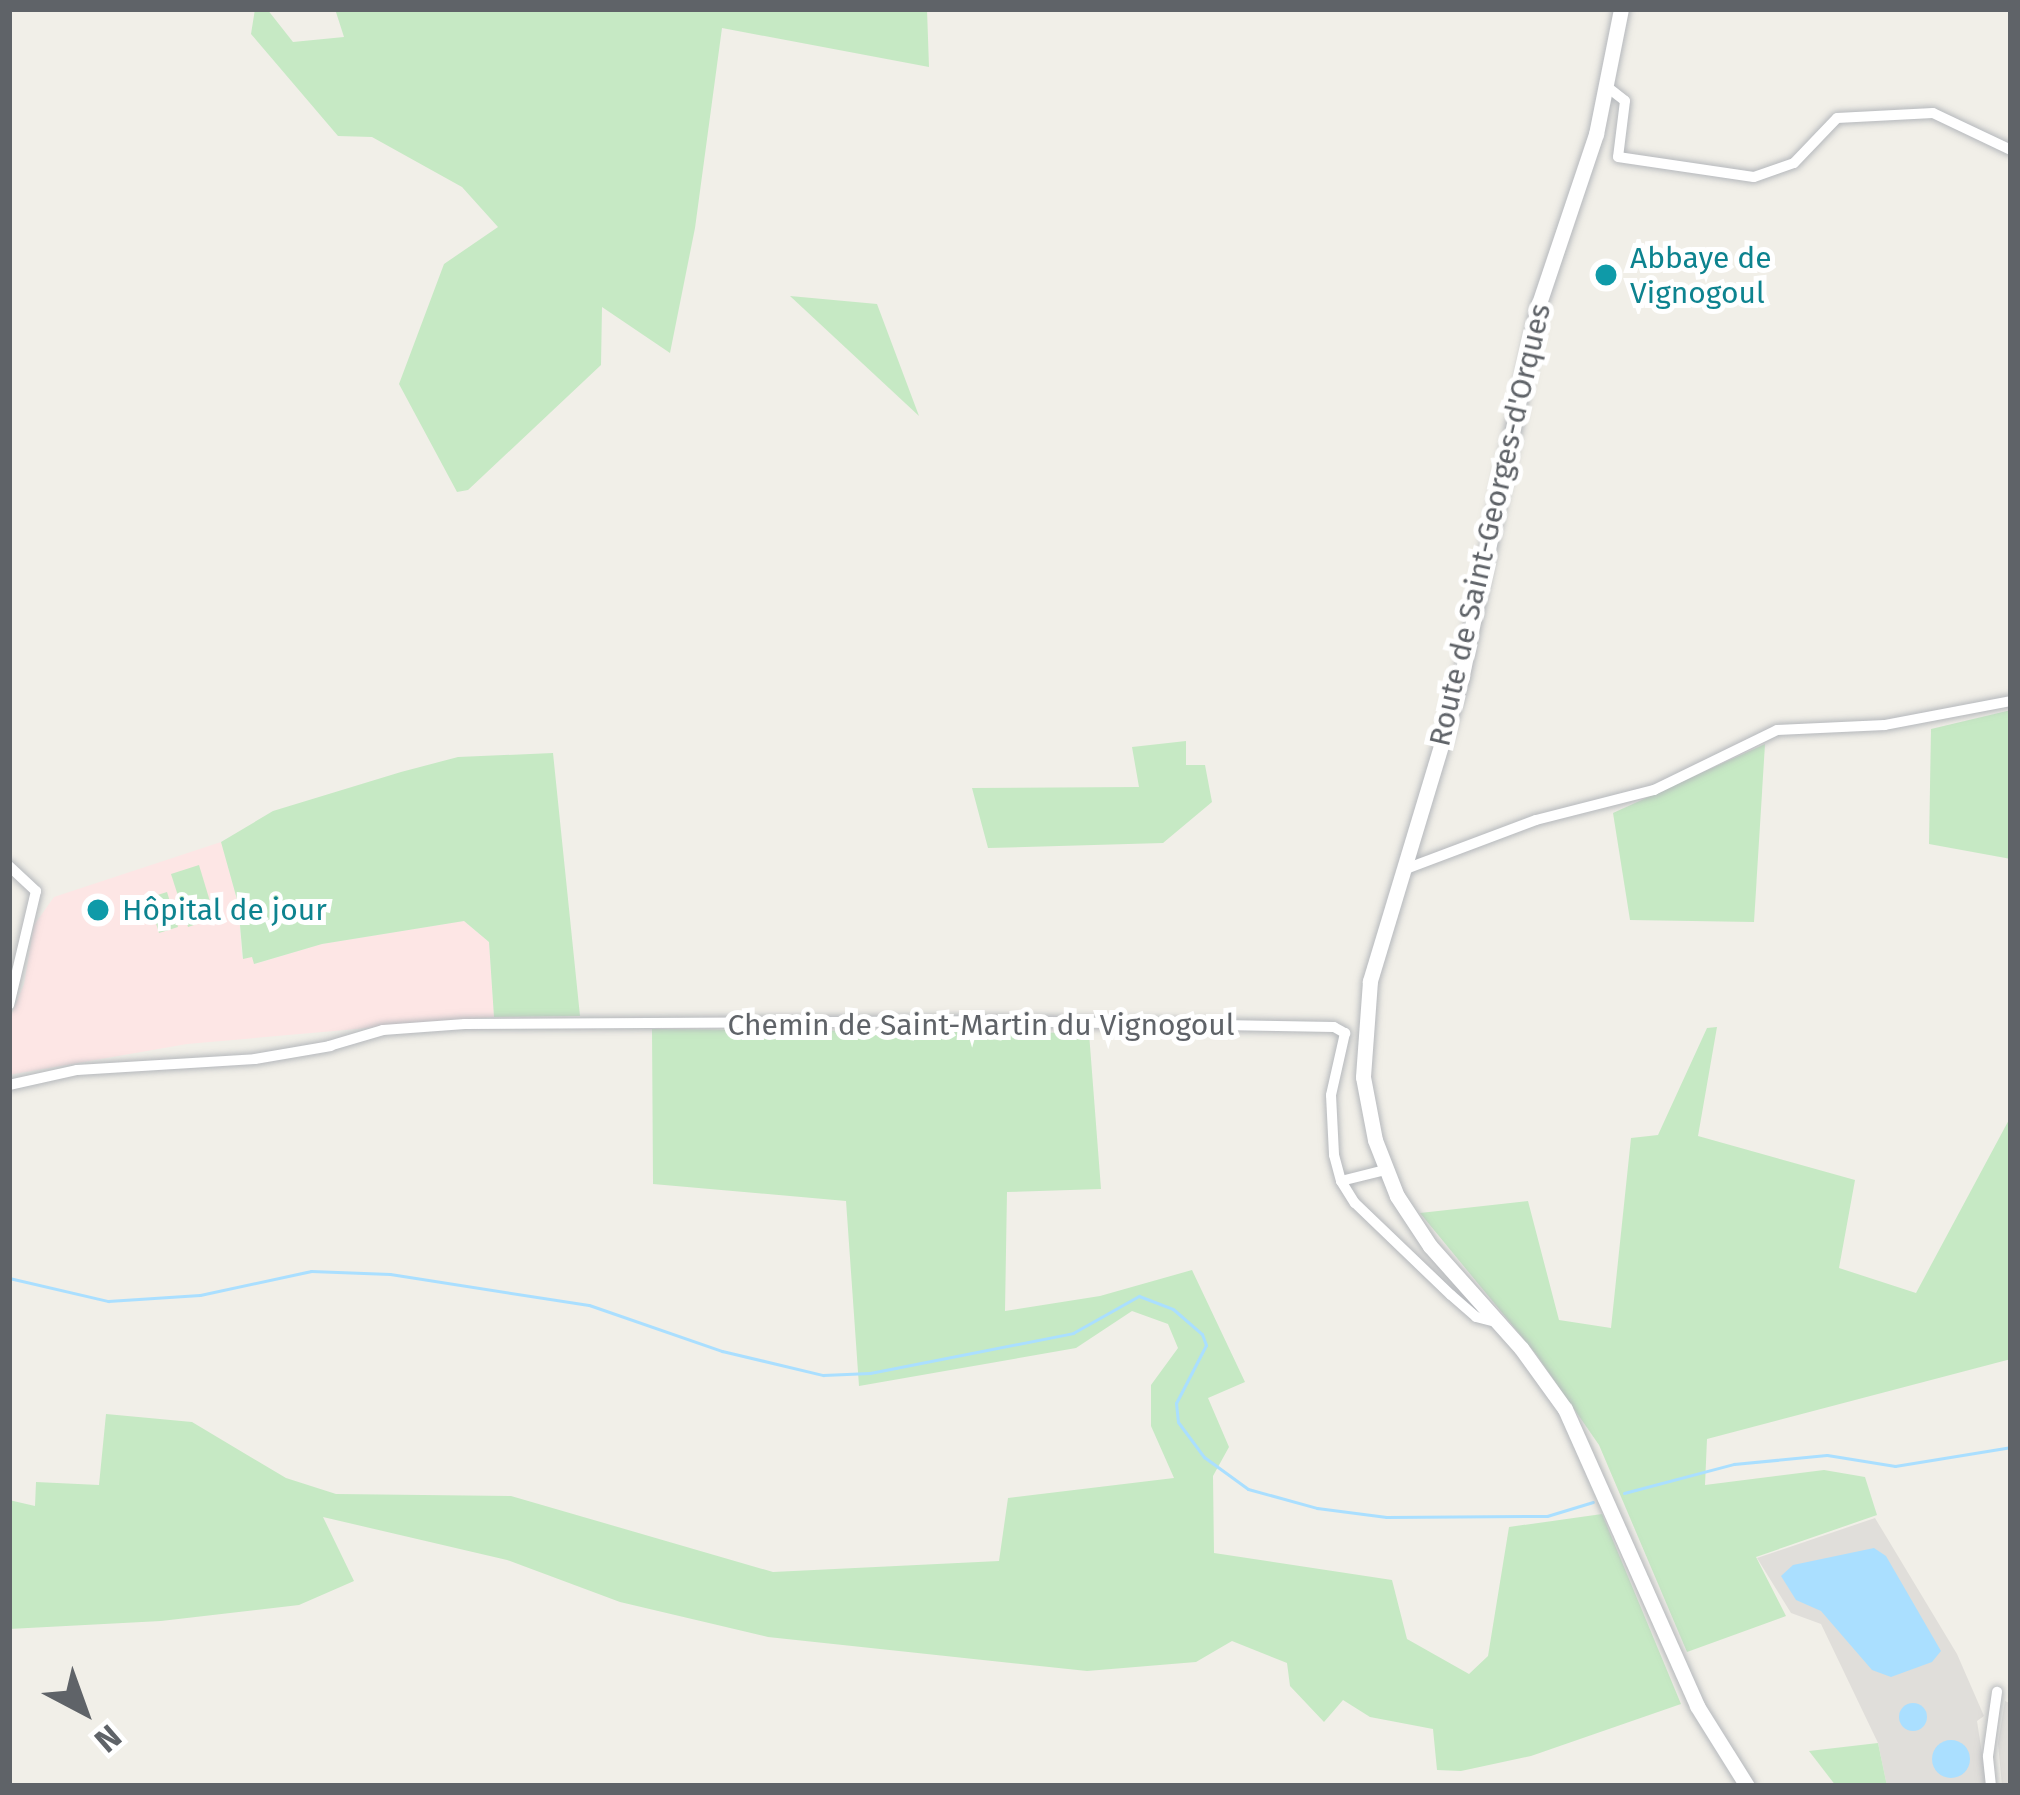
<!DOCTYPE html>
<html>
<head>
<meta charset="utf-8">
<style>
  body { margin:0 }
  #map { position:relative; width:2020px; height:1795px; overflow:hidden; background:#f1efe8; font-family:"Fira Sans",sans-serif }
  div>[style] { position:absolute }
  .industrial>* { inset:0; background:#e0deda }
  .medical>* { inset:0; background:#fde6e5 }
  .green>* { inset:0; background:#c6e9c4 }
  .water>* { inset:0; background:#aadfff }
  .round { border-radius:50% }
  .stream>* { height:3px; margin:-1.5px; padding:0 1.5px; transform-origin:1.5px; border-radius:1.5px; background:#aadfff }
  .roads { filter:drop-shadow(0 0 3px #b5b8bc) drop-shadow(0 0 3px #b5b8bc) }
  .street>* { height:10px; margin:-5px; padding:0 5px; transform-origin:5px; border-radius:5px; background:#fff }
  .secondary>* { height:15px; margin:-7.5px; padding:0 7.5px; transform-origin:7.5px; border-radius:7.5px; background:#fff }
  .dots>* { width:33px; height:33px; translate:-50% -50%; box-sizing:border-box; border:6px solid #fff; border-radius:50% }
  span { translate:-50% -50%; white-space:nowrap; text-align:center; line-height:1.15; -webkit-text-stroke:10px #fff; paint-order:stroke }
  .culture-label { font-size:30px; color:#0d838f }
  .left { translate:0 -50%; text-align:left }
  .street-label { font-size:30px; color:#5f6368 }
  .frame { position:absolute; inset:0; border:12px solid #5f6368; pointer-events:none }
  .north { position:absolute; left:24px; top:1651px; width:120px; height:120px; -webkit-text-stroke:9px #fff; paint-order:stroke; rotate:139deg; font-size:33px; font-weight:700; line-height:48px; text-align:center; color:#5f6368 }
  .north::after { content:''; display:block; margin:auto; width:42px; height:54px; background:#5f6368; clip-path:polygon(50% 0,100% 100%,50% 72%,0 100%) }
</style>
</head>
<body>
<div id="map">
  <div class="industrial">
    <div style="clip-path:polygon(1875px 1518px,1957px 1654px,1984px 1716px,1977px 1721px,1987px 1786px,1887px 1786px,1878px 1743px,1821px 1624px,1791px 1613px,1757px 1558px)"></div>
    <div style="clip-path:polygon(2005px 1701px,2011px 1704px,2011px 1786px,2002px 1786px,1998px 1743px)"></div>
  </div>
  <div class="medical">
    <div style="clip-path:polygon(221px 842px,238px 903px,242px 958px,252px 957px,255px 964px,322px 944px,464px 921px,489px 942px,494px 1017px,187px 1044px,9px 1075px,12px 1013px,24px 984px,34px 925px,54px 897px)"></div>
  </div>
  <div class="green">
    <div style="clip-path:polygon(255px 9px,267px 9px,293px 42px,344px 37px,335px 9px,927px 9px,929px 67px,722px 28px,695px 228px,670px 353px,602px 307px,601px 365px,468px 490px,457px 492px,399px 384px,444px 264px,498px 227px,462px 187px,372px 137px,338px 136px,251px 34px)"></div>
    <div style="clip-path:polygon(790px 296px,877px 304px,919px 416px)"></div>
    <div style="clip-path:polygon(2011px 710px,2011px 859px,1929px 844px,1931px 729px)"></div>
    <div style="clip-path:polygon(1186px 741px,1186px 765px,1205px 765px,1212px 802px,1163px 843px,988px 848px,972px 788px,1139px 787px,1132px 747px)"></div>
    <div style="clip-path:polygon(1765px 744px,1754px 922px,1630px 920px,1613px 813px)"></div>
    <div style="clip-path:polygon(553px 753px,580px 1016px,494px 1017px,489px 942px,464px 921px,322px 944px,254px 964px,252px 957px,243px 959px,238px 903px,221px 842px,273px 811px,401px 772px,458px 757px)"></div>
    <div style="clip-path:polygon(199px 865px,215px 918px,188px 927px,171px 874px)"></div>
    <div style="clip-path:polygon(167px 892px,178px 927px,159px 933px,148px 898px)"></div>
    <div style="clip-path:polygon(1717px 1027px,1698px 1136px,1855px 1180px,1839px 1268px,1916px 1293px,2011px 1116px,2011px 1359px,1707px 1439px,1705px 1485px,1824px 1470px,1865px 1477px,1877px 1515px,1756px 1557px,1786px 1616px,1687px 1652px,1599px 1445px,1536px 1354px,1420px 1213px,1528px 1201px,1559px 1320px,1611px 1328px,1631px 1138px,1658px 1135px,1707px 1028px)"></div>
    <div style="clip-path:polygon(652px 1029px,1089px 1033px,1101px 1189px,1007px 1192px,1005px 1311px,1100px 1296px,1192px 1270px,1245px 1382px,1208px 1398px,1229px 1447px,1213px 1476px,1214px 1553px,1392px 1580px,1407px 1639px,1469px 1674px,1488px 1656px,1509px 1527px,1602px 1514px,1681px 1704px,1531px 1756px,1461px 1771px,1437px 1770px,1433px 1729px,1370px 1717px,1343px 1700px,1324px 1722px,1290px 1686px,1287px 1663px,1232px 1641px,1196px 1662px,1087px 1671px,768px 1637px,620px 1602px,507px 1560px,323px 1517px,354px 1581px,299px 1605px,161px 1621px,9px 1629px,9px 1500px,35px 1506px,36px 1482px,99px 1485px,106px 1414px,192px 1422px,286px 1478px,336px 1494px,511px 1496px,773px 1572px,999px 1561px,1008px 1498px,1174px 1478px,1151px 1426px,1151px 1385px,1178px 1348px,1168px 1324px,1132px 1311px,1076px 1348px,859px 1386px,846px 1201px,653px 1184px)"></div>
    <div style="clip-path:polygon(1878px 1743px,1887px 1786px,1836px 1786px,1809px 1751px)"></div>
  </div>
  <div class="water">
    <div style="clip-path:polygon(1874px 1548px,1886px 1556px,1941px 1651px,1932px 1662px,1891px 1677px,1872px 1670px,1821px 1611px,1796px 1600px,1781px 1576px,1793px 1565px)"></div>
    <div class="round" style="left:1899px;top:1703px;width:28px;height:28px"></div>
    <div class="round" style="left:1932px;top:1740px;width:38px;height:38px"></div>
  </div>
  <div class="stream">
    <div style="left:9px;top:1278px;width:102px;rotate:13.1deg"></div>
    <div style="left:108px;top:1301px;width:92px;rotate:-3.7deg"></div>
    <div style="left:200px;top:1295px;width:114px;rotate:-12.2deg"></div>
    <div style="left:311px;top:1271px;width:79px;rotate:2.2deg"></div>
    <div style="left:390px;top:1274px;width:201px;rotate:8.9deg"></div>
    <div style="left:589px;top:1305px;width:141px;rotate:19.1deg"></div>
    <div style="left:722px;top:1351px;width:104px;rotate:13.4deg"></div>
    <div style="left:823px;top:1375px;width:47px;rotate:-2.4deg"></div>
    <div style="left:870px;top:1373px;width:207px;rotate:-11.1deg"></div>
    <div style="left:1073px;top:1333px;width:76px;rotate:-29.3deg"></div>
    <div style="left:1139px;top:1296px;width:36px;rotate:21deg"></div>
    <div style="left:1173px;top:1309px;width:38px;rotate:41deg"></div>
    <div style="left:1202px;top:1334px;width:12px;rotate:70deg"></div>
    <div style="left:1206px;top:1345px;width:65px;rotate:117.3deg"></div>
    <div style="left:1176px;top:1403px;width:19px;rotate:84deg"></div>
    <div style="left:1178px;top:1422px;width:44px;rotate:53.4deg"></div>
    <div style="left:1204px;top:1457px;width:54px;rotate:36deg"></div>
    <div style="left:1248px;top:1489px;width:72px;rotate:15.4deg"></div>
    <div style="left:1317px;top:1508px;width:70px;rotate:7.4deg"></div>
    <div style="left:1386px;top:1517px;width:161px;rotate:-0.4deg"></div>
    <div style="left:1547px;top:1516px;width:48px;rotate:-16.9deg"></div>
    <div style="left:1624px;top:1493px;width:114px;rotate:-14.8deg"></div>
    <div style="left:1734px;top:1464px;width:93px;rotate:-5.5deg"></div>
    <div style="left:1827px;top:1455px;width:69px;rotate:9.2deg"></div>
    <div style="left:1895px;top:1466px;width:118px;rotate:-9.3deg"></div>
  </div>
  <div class="roads">
    <div class="street">
      <div style="left:1606px;top:86px;width:24px;rotate:38deg"></div>
      <div style="left:1625px;top:101px;width:56px;rotate:97.1deg"></div>
      <div style="left:1618px;top:157px;width:137px;rotate:8.4deg"></div>
      <div style="left:1754px;top:177px;width:42px;rotate:-19.3deg"></div>
      <div style="left:1794px;top:163px;width:62px;rotate:-46.3deg"></div>
      <div style="left:1837px;top:118px;width:96px;rotate:-3deg"></div>
      <div style="left:1933px;top:113px;width:86px;rotate:25.4deg"></div>
      <div style="left:9px;top:866px;width:37px;rotate:43deg"></div>
      <div style="left:36px;top:891px;width:117px;rotate:103.3deg"></div>
      <div style="left:1403px;top:870px;width:142px;rotate:-20.6deg"></div>
      <div style="left:1536px;top:820px;width:122px;rotate:-14.3deg"></div>
      <div style="left:1654px;top:790px;width:137px;rotate:-26deg"></div>
      <div style="left:1777px;top:730px;width:108px;rotate:-2.7deg"></div>
      <div style="left:1885px;top:725px;width:128px;rotate:-10.8deg"></div>
      <div style="left:329px;top:1046px;width:56px;rotate:-16.5deg"></div>
      <div style="left:383px;top:1030px;width:82px;rotate:-4.2deg"></div>
      <div style="left:465px;top:1024px;width:529px;rotate:-0.32deg"></div>
      <div style="left:994px;top:1021px;width:340px;rotate:1deg"></div>
      <div style="left:1334px;top:1027px;width:13px;rotate:29deg"></div>
      <div style="left:1345px;top:1033px;width:64px;rotate:102.7deg"></div>
      <div style="left:1331px;top:1095px;width:60px;rotate:87.1deg"></div>
      <div style="left:1334px;top:1155px;width:27px;rotate:75deg"></div>
      <div style="left:1341px;top:1181px;width:45px;rotate:-14deg"></div>
      <div style="left:9px;top:1085px;width:70px;rotate:-12.4deg"></div>
      <div style="left:77px;top:1070px;width:178px;rotate:-3.5deg"></div>
      <div style="left:255px;top:1059px;width:77px;rotate:-9.7deg"></div>
      <div style="left:1341px;top:1181px;width:26px;rotate:58deg"></div>
      <div style="left:1355px;top:1203px;width:133px;rotate:43.8deg"></div>
      <div style="left:1451px;top:1295px;width:33px;rotate:41deg"></div>
      <div style="left:1476px;top:1317px;width:21px;rotate:14deg"></div>
      <div style="left:1991px;top:1786px;width:30px;rotate:-96deg"></div>
      <div style="left:1988px;top:1756px;width:65px;rotate:-82deg"></div>
    </div>
    <div class="secondary">
      <div style="left:1621px;top:9px;width:127px;rotate:101.3deg"></div>
      <div style="left:1596px;top:134px;width:178px;rotate:108.6deg"></div>
      <div style="left:1539px;top:303px;width:381px;rotate:101.7deg"></div>
      <div style="left:1462px;top:676px;width:319px;rotate:106.8deg"></div>
      <div style="left:1370px;top:981px;width:96px;rotate:94.2deg"></div>
      <div style="left:1363px;top:1077px;width:64px;rotate:79.2deg"></div>
      <div style="left:1375px;top:1140px;width:60px;rotate:68.6deg"></div>
      <div style="left:1397px;top:1196px;width:60px;rotate:56.6deg"></div>
      <div style="left:1430px;top:1246px;width:137px;rotate:48.3deg"></div>
      <div style="left:1521px;top:1348px;width:75px;rotate:54.2deg"></div>
      <div style="left:1565px;top:1409px;width:325px;rotate:66deg"></div>
      <div style="left:1697px;top:1706px;width:94px;rotate:58deg"></div>
    </div>
  </div>
  <div class="dots">
    <div style="left:1606px;top:275px;background:#0f9aa8"></div>
    <div style="left:98px;top:910px;background:#0f9aa8"></div>
  </div>
  <div class="culture-label">
    <span class="left" style="left:1630px;top:275px">Abbaye de<br>Vignogoul</span>
    <span class="left" style="left:122px;top:910px">Hôpital de jour</span>
  </div>
  <div class="street-label">
    <span style="left:1490px;top:525px;rotate:-77deg">Route de Saint-Georges-d'Orques</span>
    <span style="left:981px;top:1025px">Chemin de Saint-Martin du Vignogoul</span>
  </div>
  <div class="frame"></div>
  <div class="north">N</div>
</div>
</body>
</html>
